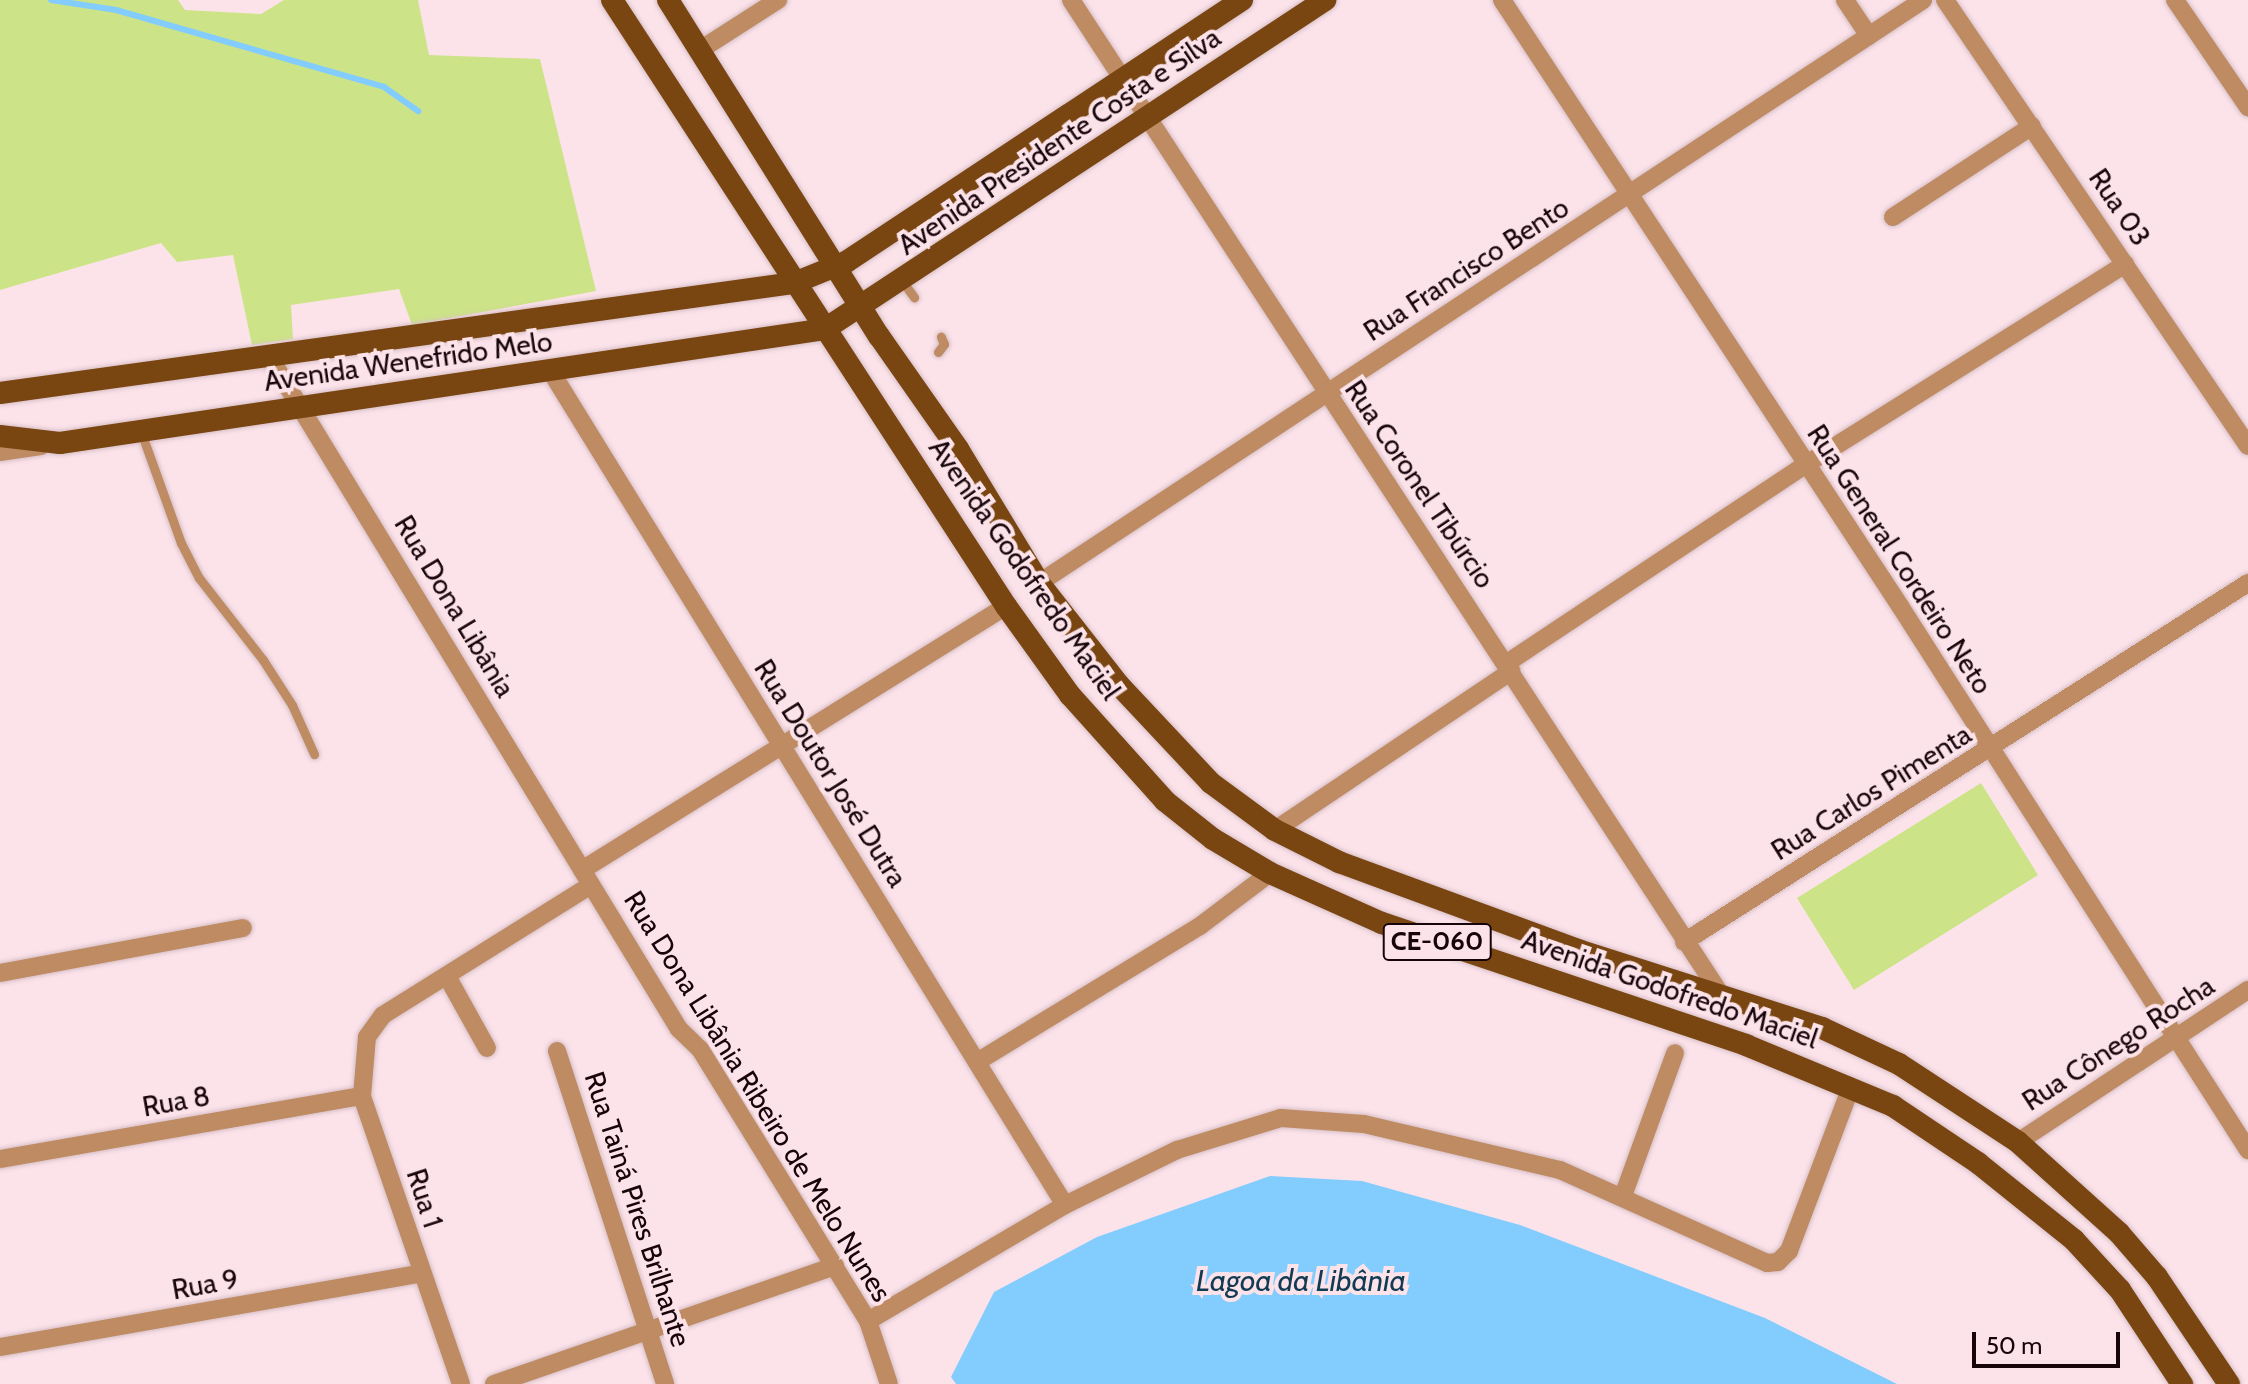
<!DOCTYPE html>
<html>
<head>
<meta charset="utf-8">
<style>
  body { margin:0 }
  #map { position:relative; width:2248px; height:1384px; overflow:hidden; background:#fce3ea; font-family:Cabin,sans-serif }
  div>[style] { position:absolute }
  .green>* { inset:0; background:#cde388 }
  .water>* { inset:0; background:#83ccfe }
  .stream>* { height:6px; margin:-3px; padding:0 3px; transform-origin:3px; border-radius:3px; background:#83ccfe }
  .roads { filter:drop-shadow(0 0 2px #d7bfc6) drop-shadow(0 0 2px #d7bfc6) }
  .service>* { height:9px; margin:-4.5px; padding:0 4.5px; transform-origin:4.5px; border-radius:4.5px; background:#be8b62 }
  .minor>* { height:18px; margin:-9px; padding:0 9px; transform-origin:9px; border-radius:9px; background:#be8b62 }
  .primary>* { height:22px; margin:-11px; padding:0 11px; transform-origin:11px; border-radius:11px; background:#794511 }
  span { translate:-50% -50%; white-space:nowrap; text-align:center; line-height:1.15; -webkit-text-stroke:8px #fce3ea; paint-order:stroke }
  .shield-label span { padding:2px 6px; background:#fce3ea; border:2px solid; border-radius:6px; -webkit-text-stroke-width:0 }
  .shield-label { font-size:26px; color:#17050b; font-weight:700 }
  .street-label { font-size:28px; color:#17050b }
  .water-label { font-size:30px; color:#113a53; font-style:italic }
  .scale { position:absolute; left:1972px; top:1332px; width:148px; height:36px; box-sizing:border-box; border:4px solid #17050b; border-top:0; padding-left:10px; font-size:24px; line-height:28px; white-space:nowrap; color:#17050b; -webkit-text-stroke:6px #fce3ea; paint-order:stroke }
</style>
</head>
<body>
<div id="map">
  <div class="green">
    <div style="clip-path:polygon(0 0,178px 0,185px 10px,261px 14px,284px 0,418px 0,429px 55px,540px 59px,596px 291px,412px 325px,399px 289px,291px 305px,293px 339px,252px 345px,233px 255px,177px 262px,161px 243px,0 290px)"></div>
    <div style="clip-path:polygon(1981px 783px,2038px 875px,1854px 990px,1797px 898px)"></div>
  </div>
  <div class="water">
    <div style="clip-path:polygon(1270px 1176px,1362px 1181px,1520px 1225px,1765px 1318px,1897px 1384px,956px 1384px,951px 1377px,994px 1292px,1097px 1237px)"></div>
  </div>
  <div class="stream">
    <div style="left:51px;top:0;width:66px;rotate:8.7deg"></div>
    <div style="left:116px;top:10px;width:279px;rotate:16deg"></div>
    <div style="left:384px;top:87px;width:42px;rotate:35.2deg"></div>
  </div>
  <div class="roads">
    <div class="service">
      <div style="left:903px;top:282px;width:19px;rotate:54deg"></div>
      <div style="left:938px;top:352px;width:10px;rotate:-53deg"></div>
      <div style="left:944px;top:344px;width:8px;rotate:-113deg"></div>
      <div style="left:141px;top:432px;width:118px;rotate:70.2deg"></div>
      <div style="left:181px;top:543px;width:39px;rotate:63deg"></div>
      <div style="left:199px;top:578px;width:104px;rotate:52deg"></div>
      <div style="left:263px;top:660px;width:54px;rotate:57.2deg"></div>
      <div style="left:292px;top:705px;width:54px;rotate:65.8deg"></div>
    </div>
    <div class="minor">
      <div style="left:1071px;top:0;width:1192px;rotate:56.84deg"></div>
      <div style="left:1502px;top:0;width:725px;rotate:56.7deg"></div>
      <div style="left:1900px;top:606px;width:646px;rotate:57.39deg"></div>
      <div style="left:1845px;top:0;width:43px;rotate:56.3deg"></div>
      <div style="left:1945px;top:0;width:539px;rotate:55.81deg"></div>
      <div style="left:2175px;top:0;width:130px;rotate:55.7deg"></div>
      <div style="left:700px;top:50px;width:93px;rotate:-32.7deg"></div>
      <div style="left:1893px;top:217px;width:166px;rotate:-33.2deg"></div>
      <div style="left:269px;top:356px;width:788px;rotate:58.65deg"></div>
      <div style="left:679px;top:1029px;width:29px;rotate:44deg"></div>
      <div style="left:700px;top:1049px;width:320px;rotate:58.3deg"></div>
      <div style="left:868px;top:1321px;width:66px;rotate:71.6deg"></div>
      <div style="left:550px;top:370px;width:981px;rotate:58.34deg"></div>
      <div style="left:0;top:452px;width:41px;rotate:-8.3deg"></div>
      <div style="left:1039px;top:583px;width:1059px;rotate:-33.4deg"></div>
      <div style="left:1507px;top:663px;width:358px;rotate:-33.6deg"></div>
      <div style="left:1805px;top:465px;width:378px;rotate:-32.1deg"></div>
      <div style="left:1275px;top:830px;width:285px;rotate:-33.9deg"></div>
      <div style="left:582px;top:870px;width:499px;rotate:-31.9deg"></div>
      <div style="left:1684px;top:942px;width:669px;rotate:-32.48deg"></div>
      <div style="left:0;top:973px;width:247px;rotate:-10.5deg"></div>
      <div style="left:448px;top:978px;width:80px;rotate:60.9deg"></div>
      <div style="left:557px;top:1051px;width:350px;rotate:72deg"></div>
      <div style="left:977px;top:1062px;width:261px;rotate:-31.4deg"></div>
      <div style="left:1200px;top:926px;width:88px;rotate:-37.1deg"></div>
      <div style="left:2018px;top:1142px;width:276px;rotate:-33.5deg"></div>
      <div style="left:0;top:1159px;width:367px;rotate:-9.9deg"></div>
      <div style="left:1623px;top:1196px;width:152px;rotate:-70deg"></div>
      <div style="left:868px;top:1321px;width:229px;rotate:-30.5deg"></div>
      <div style="left:1065px;top:1205px;width:125px;rotate:-26.2deg"></div>
      <div style="left:1177px;top:1150px;width:109px;rotate:-17.1deg"></div>
      <div style="left:1281px;top:1118px;width:83px;rotate:4.1deg"></div>
      <div style="left:1364px;top:1124px;width:201px;rotate:13.2deg"></div>
      <div style="left:1560px;top:1170px;width:227px;rotate:24.2deg"></div>
      <div style="left:1767px;top:1263px;width:11px;rotate:-5deg"></div>
      <div style="left:1778px;top:1262px;width:16px;rotate:-45deg"></div>
      <div style="left:1789px;top:1251px;width:175px;rotate:-69.3deg"></div>
      <div style="left:0;top:1347px;width:426px;rotate:-9.9deg"></div>
      <div style="left:461px;top:1384px;width:305px;rotate:-109deg"></div>
      <div style="left:362px;top:1096px;width:59px;rotate:-85.2deg"></div>
      <div style="left:367px;top:1037px;width:27px;rotate:-54deg"></div>
      <div style="left:383px;top:1015px;width:245px;rotate:-32deg"></div>
      <div style="left:494px;top:1384px;width:361px;rotate:-19.1deg"></div>
    </div>
    <div class="primary">
      <div style="left:612px;top:0;width:723px;rotate:56.97deg"></div>
      <div style="left:1006px;top:606px;width:110px;rotate:54.3deg"></div>
      <div style="left:1070px;top:695px;width:142px;rotate:48.1deg"></div>
      <div style="left:1165px;top:801px;width:61px;rotate:38.4deg"></div>
      <div style="left:1213px;top:839px;width:66px;rotate:30.8deg"></div>
      <div style="left:1270px;top:873px;width:123px;rotate:24.1deg"></div>
      <div style="left:1382px;top:923px;width:384px;rotate:18.5deg"></div>
      <div style="left:1746px;top:1045px;width:159px;rotate:22.5deg"></div>
      <div style="left:1893px;top:1106px;width:102px;rotate:33.8deg"></div>
      <div style="left:1978px;top:1163px;width:123px;rotate:38.7deg"></div>
      <div style="left:2074px;top:1240px;width:68px;rotate:47.4deg"></div>
      <div style="left:2120px;top:1290px;width:113px;rotate:56.6deg"></div>
      <div style="left:668px;top:0;width:397px;rotate:57.9deg"></div>
      <div style="left:879px;top:336px;width:138px;rotate:55deg"></div>
      <div style="left:958px;top:449px;width:157px;rotate:58.8deg"></div>
      <div style="left:1039px;top:583px;width:130px;rotate:51.9deg"></div>
      <div style="left:1119px;top:685px;width:134px;rotate:46.8deg"></div>
      <div style="left:1211px;top:783px;width:79px;rotate:36.3deg"></div>
      <div style="left:1275px;top:830px;width:72px;rotate:26.6deg"></div>
      <div style="left:1339px;top:862px;width:255px;rotate:20.2deg"></div>
      <div style="left:1578px;top:950px;width:256px;rotate:17.7deg"></div>
      <div style="left:1822px;top:1028px;width:85px;rotate:25.1deg"></div>
      <div style="left:1899px;top:1064px;width:142px;rotate:33.2deg"></div>
      <div style="left:2018px;top:1142px;width:136px;rotate:42deg"></div>
      <div style="left:2119px;top:1233px;width:58px;rotate:49.2deg"></div>
      <div style="left:2157px;top:1277px;width:129px;rotate:56.1deg"></div>
      <div style="left:0;top:393px;width:802px;rotate:-7.89deg"></div>
      <div style="left:794px;top:283px;width:56px;rotate:-22deg"></div>
      <div style="left:846px;top:262px;width:475px;rotate:-33.5deg"></div>
      <div style="left:0;top:436px;width:60px;rotate:6.7deg"></div>
      <div style="left:60px;top:443px;width:773px;rotate:-8.48deg"></div>
      <div style="left:825px;top:329px;width:599px;rotate:-33.34deg"></div>
    </div>
  </div>
  <div class="shield-label">
    <span style="left:1437px;top:942px">CE-060</span>
  </div>
  <div class="street-label">
    <span style="left:1059px;top:141px;rotate:-34deg">Avenida Presidente Costa e Silva</span>
    <span style="left:2120px;top:207px;rotate:56deg">Rua 03</span>
    <span style="left:1466px;top:269px;rotate:-33deg">Rua Francisco Bento</span>
    <span style="left:408px;top:361px;rotate:-8deg">Avenida Wenefrido Melo</span>
    <span style="left:1420px;top:484px;rotate:56deg">Rua Coronel Tibúrcio</span>
    <span style="left:1900px;top:559px;rotate:57deg">Rua General Cordeiro Neto</span>
    <span style="left:1025px;top:569px;rotate:55deg">Avenida Godofredo Maciel</span>
    <span style="left:455px;top:606px;rotate:59deg">Rua Dona Libânia</span>
    <span style="left:831px;top:773px;rotate:58deg">Rua Doutor José Dutra</span>
    <span style="left:1871px;top:792px;rotate:-32deg">Rua Carlos Pimenta</span>
    <span style="left:1670px;top:989px;rotate:19deg">Avenida Godofredo Maciel</span>
    <span style="left:2118px;top:1043px;rotate:-33deg">Rua Cônego Rocha</span>
    <span style="left:758px;top:1096px;rotate:58deg">Rua Dona Libânia Ribeiro de Melo Nunes</span>
    <span style="left:176px;top:1101px;rotate:-10deg">Rua 8</span>
    <span style="left:425px;top:1198px;rotate:72deg">Rua 1</span>
    <span style="left:638px;top:1209px;rotate:72deg">Rua Tainá Pires Brilhante</span>
    <span style="left:205px;top:1284px;rotate:-10deg">Rua 9</span>
  </div>
  <div class="water-label">
    <span style="left:1301px;top:1281px">Lagoa da Libânia</span>
  </div>
  <div class="scale">50 m</div>
</div>
</body>
</html>
